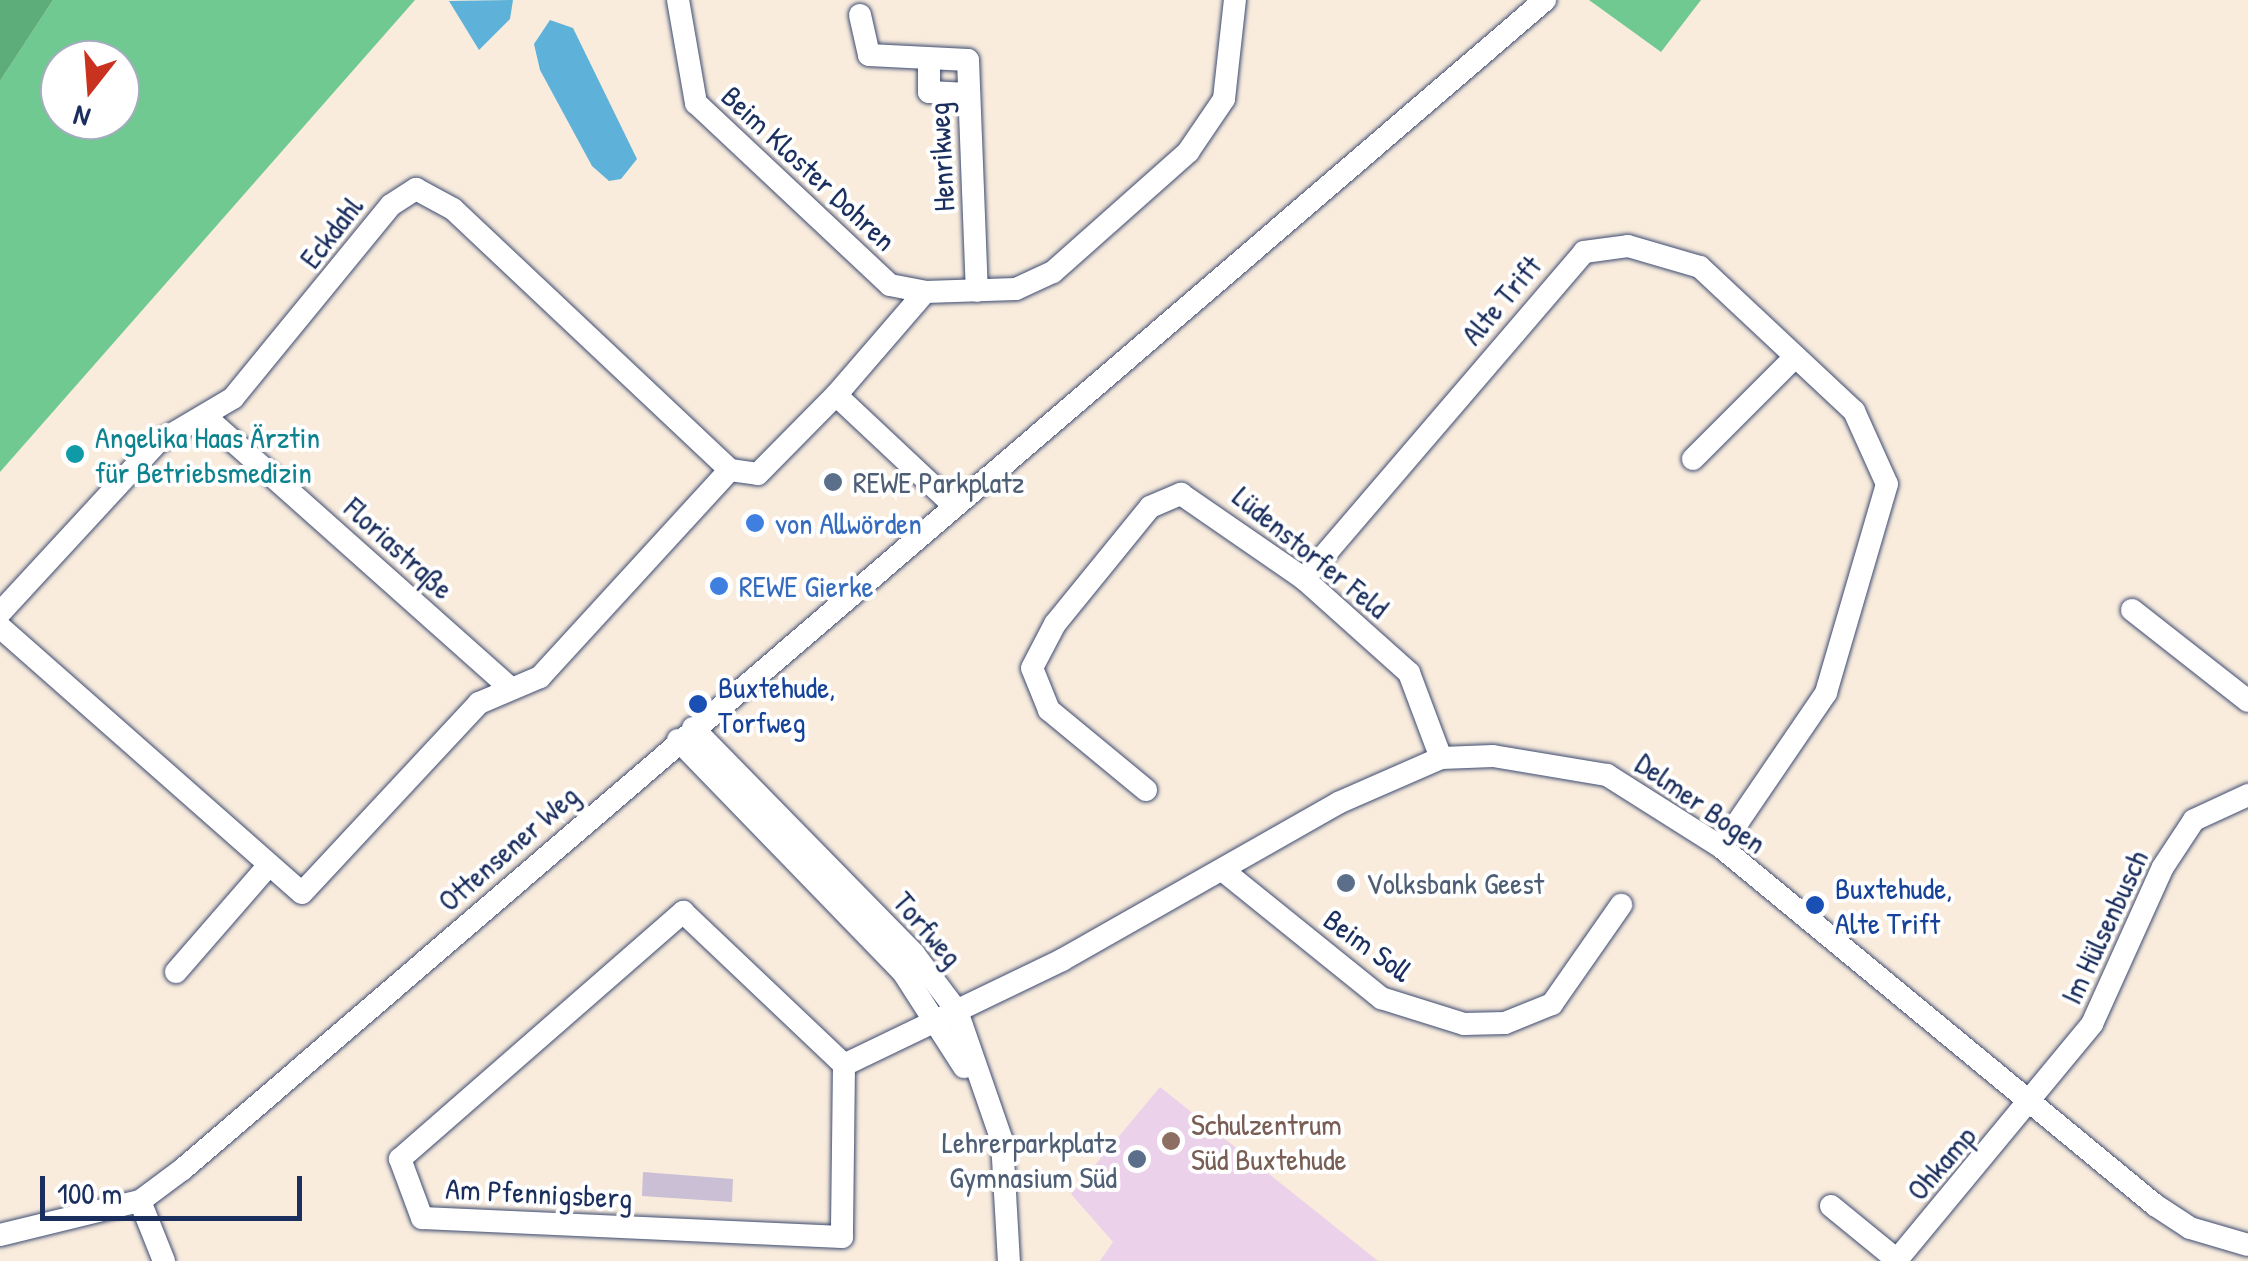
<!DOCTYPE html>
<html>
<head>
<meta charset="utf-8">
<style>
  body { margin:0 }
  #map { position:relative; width:2248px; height:1261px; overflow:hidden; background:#f9ecdd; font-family:"Patrick Hand",sans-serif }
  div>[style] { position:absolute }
  .built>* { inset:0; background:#ecd1ea }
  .industrial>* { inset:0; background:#cbbfd5 }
  .green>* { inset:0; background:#70c990 }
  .forest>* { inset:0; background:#5cad7a }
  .water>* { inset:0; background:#5eb1d9 }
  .roads { filter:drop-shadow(0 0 2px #3c4b71) drop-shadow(0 0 2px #3c4b71) }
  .minor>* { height:22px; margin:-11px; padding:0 11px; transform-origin:11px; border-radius:11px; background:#fff }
  .dots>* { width:28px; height:28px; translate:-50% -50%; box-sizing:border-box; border:5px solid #fff; border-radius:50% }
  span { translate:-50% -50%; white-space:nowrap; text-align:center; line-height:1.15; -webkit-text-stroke:8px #fff; paint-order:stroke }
  .street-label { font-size:30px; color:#1b2f5e }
  .culture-label { font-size:30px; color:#0d838f }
  .left { translate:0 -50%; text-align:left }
  .service-label { font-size:30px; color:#4e5e75 }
  .right { translate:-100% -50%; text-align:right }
  .shop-label { font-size:30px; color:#366cbe }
  .transit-label { font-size:30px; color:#164399 }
  .education-label { font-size:30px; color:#785e54 }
  .north { position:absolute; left:40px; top:40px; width:100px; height:100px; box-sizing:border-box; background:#fff; border:2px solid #a4acbf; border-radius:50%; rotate:197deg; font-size:28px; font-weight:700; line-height:40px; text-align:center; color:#1b2f5e }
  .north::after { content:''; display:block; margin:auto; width:35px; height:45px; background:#c8321e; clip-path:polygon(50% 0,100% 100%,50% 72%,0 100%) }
  .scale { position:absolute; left:40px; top:1176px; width:262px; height:45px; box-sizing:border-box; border:5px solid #1b2f5e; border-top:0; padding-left:12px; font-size:30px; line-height:35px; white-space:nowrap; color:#1b2f5e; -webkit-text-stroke:8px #fff; paint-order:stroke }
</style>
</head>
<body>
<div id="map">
  <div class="built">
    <div style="clip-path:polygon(1160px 1087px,1378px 1261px,1100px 1261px,1113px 1242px,1071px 1194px)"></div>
  </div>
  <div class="industrial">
    <div style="clip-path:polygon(643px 1172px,733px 1179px,732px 1202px,642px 1196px)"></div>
  </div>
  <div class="green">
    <div style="clip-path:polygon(evenodd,53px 0,415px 0,0 472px,0 81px,53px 0,60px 60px,120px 60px,120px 120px,60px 120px,60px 60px)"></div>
    <div style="clip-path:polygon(1589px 0,1701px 0,1661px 52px)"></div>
  </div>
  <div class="forest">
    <div style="clip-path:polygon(0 0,53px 0,0 81px)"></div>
  </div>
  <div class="water">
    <div style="clip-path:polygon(513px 0,510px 19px,479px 50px,449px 1px)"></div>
    <div style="clip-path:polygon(550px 20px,573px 28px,637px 159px,621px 179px,609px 181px,592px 166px,540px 70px,534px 44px)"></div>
  </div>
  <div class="roads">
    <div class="minor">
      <div style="left:678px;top:0;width:105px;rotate:80.1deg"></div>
      <div style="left:696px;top:103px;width:266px;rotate:43.2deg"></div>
      <div style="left:890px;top:285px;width:36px;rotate:11deg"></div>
      <div style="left:925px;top:292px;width:91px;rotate:-1.9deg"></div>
      <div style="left:1016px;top:289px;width:41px;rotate:-24.7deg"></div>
      <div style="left:1053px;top:272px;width:181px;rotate:-41.6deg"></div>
      <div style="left:1188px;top:152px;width:64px;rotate:-55.8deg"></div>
      <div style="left:1224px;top:99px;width:100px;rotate:-83.7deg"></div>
      <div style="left:860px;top:15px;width:41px;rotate:77.3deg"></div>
      <div style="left:869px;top:55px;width:99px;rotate:2.9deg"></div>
      <div style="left:968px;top:60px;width:231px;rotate:87.8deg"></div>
      <div style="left:929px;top:60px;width:32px;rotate:90deg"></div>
      <div style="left:929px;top:92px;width:39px;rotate:3deg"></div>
      <div style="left:925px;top:292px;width:136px;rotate:130.8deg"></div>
      <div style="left:836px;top:395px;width:159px;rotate:43.2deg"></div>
      <div style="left:206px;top:417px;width:404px;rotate:41.7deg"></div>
      <div style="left:1693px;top:459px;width:141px;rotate:-45deg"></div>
      <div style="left:1304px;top:579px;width:430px;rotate:-49.4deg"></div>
      <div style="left:1584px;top:252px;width:44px;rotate:-7.8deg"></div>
      <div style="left:1628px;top:246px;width:75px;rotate:16.3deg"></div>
      <div style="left:1700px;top:267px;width:211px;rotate:43.1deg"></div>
      <div style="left:1854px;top:411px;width:80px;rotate:65.7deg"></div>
      <div style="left:1887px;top:484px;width:218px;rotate:106.3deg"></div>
      <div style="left:1826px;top:693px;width:186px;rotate:124.3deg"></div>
      <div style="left:2132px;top:610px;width:147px;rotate:38.1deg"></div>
      <div style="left:0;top:613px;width:231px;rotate:-47.3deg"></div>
      <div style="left:157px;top:443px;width:88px;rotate:-30.6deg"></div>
      <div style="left:233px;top:398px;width:249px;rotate:-50.7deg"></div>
      <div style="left:391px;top:205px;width:30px;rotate:-33deg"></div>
      <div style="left:416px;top:189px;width:42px;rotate:28.4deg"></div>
      <div style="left:453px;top:209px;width:381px;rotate:43.3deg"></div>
      <div style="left:730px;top:470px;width:28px;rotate:8deg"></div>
      <div style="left:758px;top:474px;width:111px;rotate:-45.4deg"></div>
      <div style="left:0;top:627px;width:402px;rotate:41.4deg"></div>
      <div style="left:302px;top:893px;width:260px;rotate:-47deg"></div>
      <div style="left:479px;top:703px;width:66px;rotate:-23.1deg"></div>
      <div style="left:540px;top:677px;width:281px;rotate:-47.5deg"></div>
      <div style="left:693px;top:728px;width:316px;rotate:45.6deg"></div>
      <div style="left:914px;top:954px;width:71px;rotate:53deg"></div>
      <div style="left:957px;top:1011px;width:138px;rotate:70.9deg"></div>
      <div style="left:1002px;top:1141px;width:120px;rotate:86.7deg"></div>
      <div style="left:678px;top:740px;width:323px;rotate:45.9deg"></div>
      <div style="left:903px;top:972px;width:113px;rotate:57.3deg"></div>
      <div style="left:1146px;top:790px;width:126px;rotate:-140.5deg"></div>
      <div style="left:1049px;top:710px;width:45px;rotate:-112deg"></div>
      <div style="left:1032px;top:668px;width:50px;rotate:-62.4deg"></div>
      <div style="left:1055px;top:624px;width:151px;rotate:-50.9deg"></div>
      <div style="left:1150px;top:507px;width:34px;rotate:-23deg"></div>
      <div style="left:1181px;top:494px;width:150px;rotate:34.6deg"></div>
      <div style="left:1304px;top:579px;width:141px;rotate:41.8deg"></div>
      <div style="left:1409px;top:673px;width:91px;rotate:69.4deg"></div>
      <div style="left:1225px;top:872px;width:201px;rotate:38.9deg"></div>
      <div style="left:1381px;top:998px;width:87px;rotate:17.4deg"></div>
      <div style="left:1464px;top:1024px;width:41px;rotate:-1.4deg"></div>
      <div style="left:1505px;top:1023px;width:51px;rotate:-22deg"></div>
      <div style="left:1552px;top:1004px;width:121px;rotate:-55.1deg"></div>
      <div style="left:176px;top:972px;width:142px;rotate:-49deg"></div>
      <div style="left:844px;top:1065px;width:172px;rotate:90.7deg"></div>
      <div style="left:842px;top:1237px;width:420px;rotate:-177.4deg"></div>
      <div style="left:422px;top:1218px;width:63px;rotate:-110.4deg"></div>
      <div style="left:400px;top:1159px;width:376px;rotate:-41.1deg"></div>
      <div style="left:683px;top:912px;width:222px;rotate:43.5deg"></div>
      <div style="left:844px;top:1065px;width:242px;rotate:-25.7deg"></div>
      <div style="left:1062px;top:960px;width:318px;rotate:-29.6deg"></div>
      <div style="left:1338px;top:803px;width:112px;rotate:-23.6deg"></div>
      <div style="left:1441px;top:758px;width:52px;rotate:-2.2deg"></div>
      <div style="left:1493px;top:756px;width:116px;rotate:9.5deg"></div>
      <div style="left:1607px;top:775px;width:135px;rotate:32.3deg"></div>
      <div style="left:1721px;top:847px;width:563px;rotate:39.52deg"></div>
      <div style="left:2155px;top:1205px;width:42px;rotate:33.3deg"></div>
      <div style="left:2190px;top:1228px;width:60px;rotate:16.3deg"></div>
      <div style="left:140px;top:1201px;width:65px;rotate:68.2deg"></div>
      <div style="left:1831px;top:1206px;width:85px;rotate:39.3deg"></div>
      <div style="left:0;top:1235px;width:144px;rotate:-13.7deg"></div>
      <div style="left:140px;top:1201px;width:54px;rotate:-36.7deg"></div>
      <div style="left:183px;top:1169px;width:1795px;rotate:-40.64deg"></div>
      <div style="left:1896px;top:1261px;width:308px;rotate:-50.4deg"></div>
      <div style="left:2092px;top:1024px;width:172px;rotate:-65.7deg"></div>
      <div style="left:2163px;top:867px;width:56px;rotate:-56.6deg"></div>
      <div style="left:2194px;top:820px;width:60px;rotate:-24.8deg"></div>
    </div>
  </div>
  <div class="dots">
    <div style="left:75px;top:454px;background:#0f9aa8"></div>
    <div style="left:833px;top:482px;background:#5c6f8a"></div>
    <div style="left:755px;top:523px;background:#3f7fe0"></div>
    <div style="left:719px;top:586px;background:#3f7fe0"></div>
    <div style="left:698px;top:704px;background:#1a4fb4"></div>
    <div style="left:1346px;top:883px;background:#5c6f8a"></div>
    <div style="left:1815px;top:905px;background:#1a4fb4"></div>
    <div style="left:1171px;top:1141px;background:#8d6e63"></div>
    <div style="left:1137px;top:1159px;background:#5c6f8a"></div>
  </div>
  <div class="street-label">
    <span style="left:941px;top:157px;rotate:-93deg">Henrikweg</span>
    <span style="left:809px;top:168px;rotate:43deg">Beim Kloster Dohren</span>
    <span style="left:331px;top:232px;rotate:-52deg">Eckdahl</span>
    <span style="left:1501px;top:300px;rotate:-50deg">Alte Trift</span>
    <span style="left:399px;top:548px;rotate:42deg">Floriastraße</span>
    <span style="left:1311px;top:552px;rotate:39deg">Lüdenstorfer Feld</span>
    <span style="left:1701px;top:803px;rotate:35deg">Delmer Bogen</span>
    <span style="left:508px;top:848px;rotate:-41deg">Ottensener Weg</span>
    <span style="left:2104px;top:927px;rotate:-65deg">Im Hülsenbusch</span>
    <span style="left:928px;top:929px;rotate:49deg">Torfweg</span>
    <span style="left:1368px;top:945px;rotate:36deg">Beim Soll</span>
    <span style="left:1941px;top:1163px;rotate:-49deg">Ohkamp</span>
    <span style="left:539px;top:1193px;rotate:3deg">Am Pfennigsberg</span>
  </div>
  <div class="culture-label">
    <span class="left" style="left:95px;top:454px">Angelika Haas Ärztin<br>für Betriebsmedizin</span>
  </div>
  <div class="service-label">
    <span class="left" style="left:853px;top:482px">REWE Parkplatz</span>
    <span class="left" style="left:1366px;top:883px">Volksbank Geest</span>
    <span class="right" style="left:1117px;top:1159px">Lehrerparkplatz<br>Gymnasium Süd</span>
  </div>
  <div class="shop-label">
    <span class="left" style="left:775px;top:523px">von Allwörden</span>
    <span class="left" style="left:739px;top:586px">REWE Gierke</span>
  </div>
  <div class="transit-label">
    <span class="left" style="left:718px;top:704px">Buxtehude,<br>Torfweg</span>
    <span class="left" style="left:1835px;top:905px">Buxtehude,<br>Alte Trift</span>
  </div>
  <div class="education-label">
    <span class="left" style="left:1191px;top:1141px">Schulzentrum<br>Süd Buxtehude</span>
  </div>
  <div class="north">N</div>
  <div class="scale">100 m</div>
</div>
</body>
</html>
